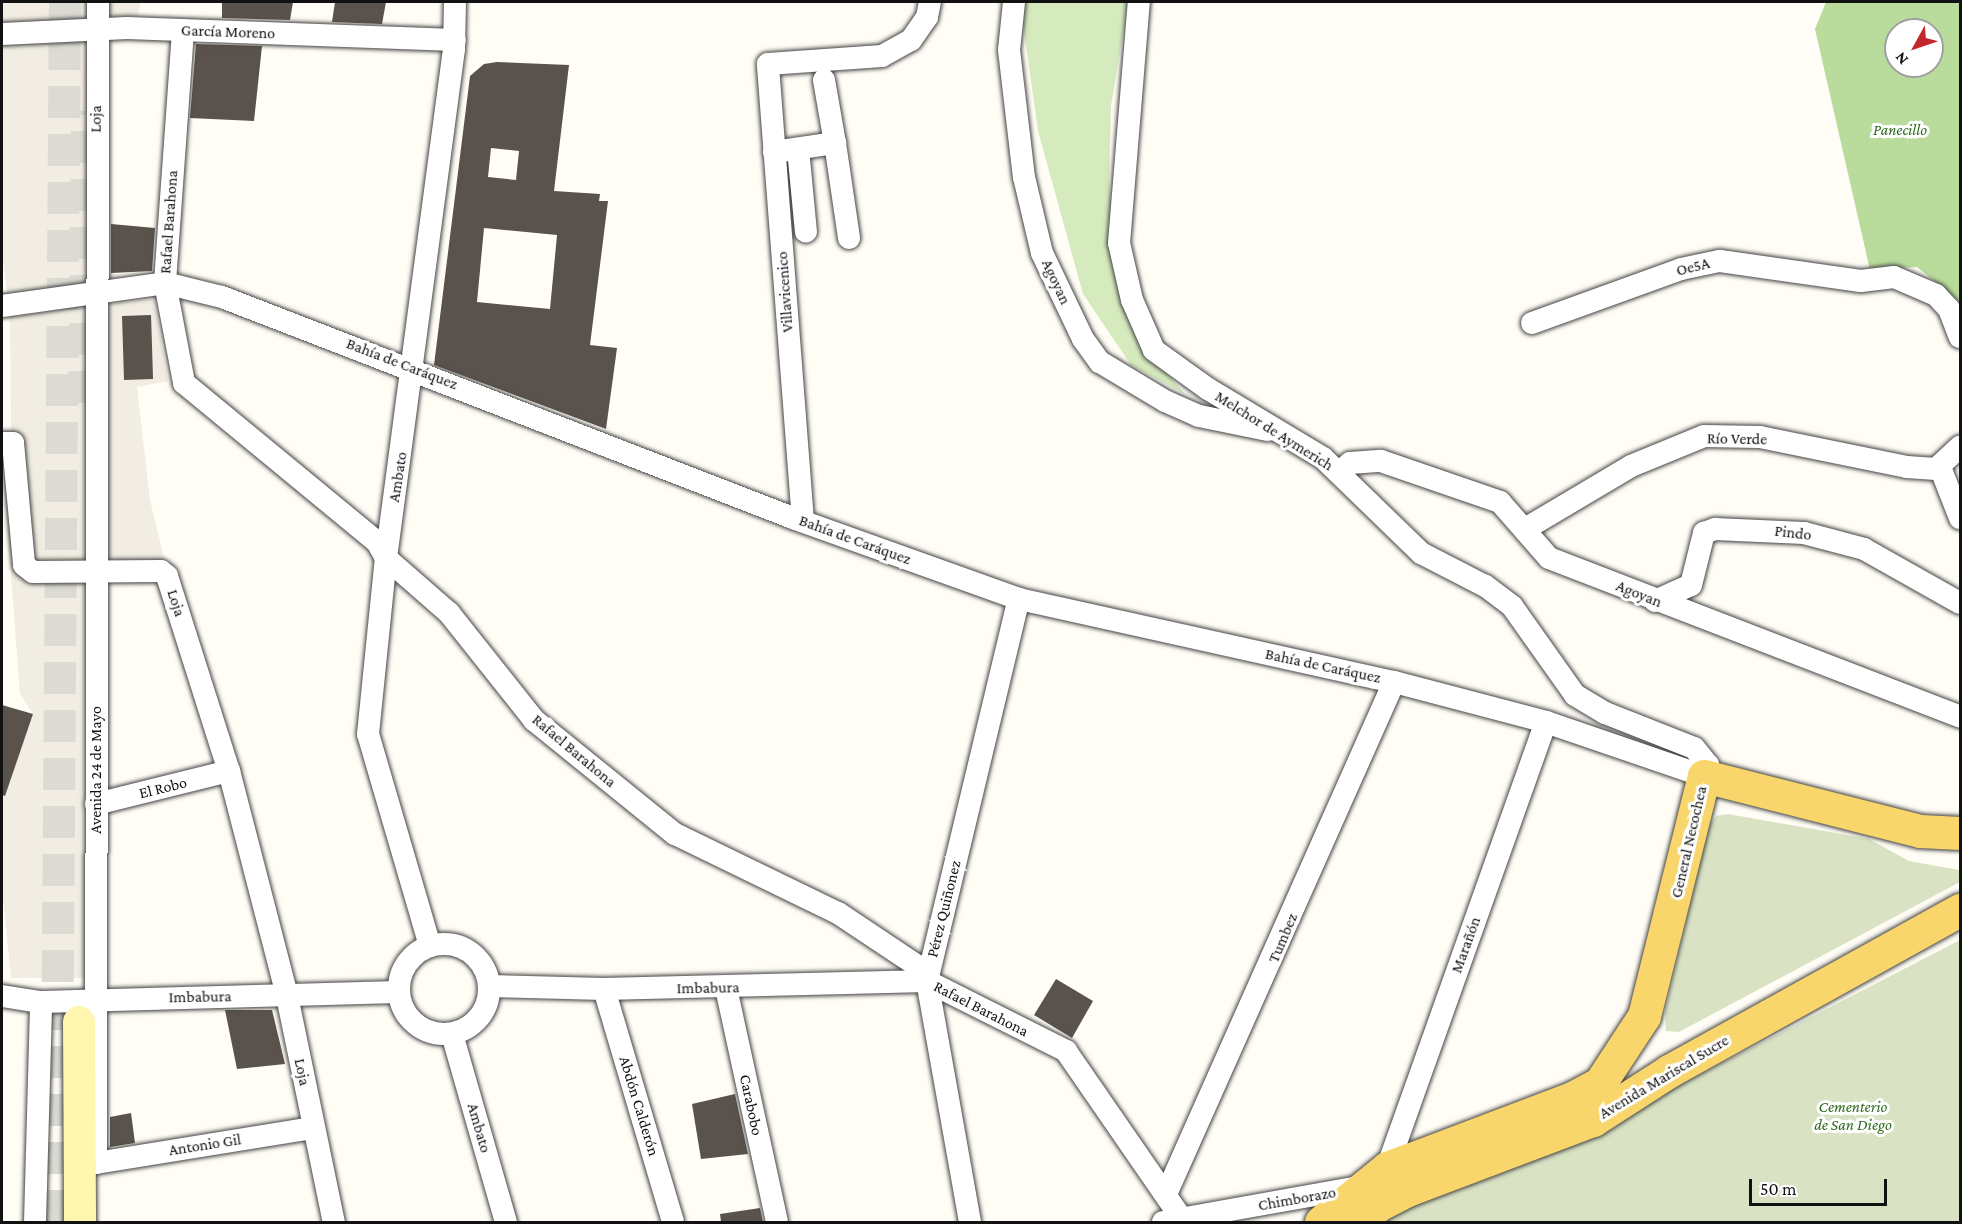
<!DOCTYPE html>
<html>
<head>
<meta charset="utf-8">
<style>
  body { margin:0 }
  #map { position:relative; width:1962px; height:1224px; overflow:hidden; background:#fffdf5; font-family:"Crimson Pro",serif }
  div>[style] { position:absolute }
  .green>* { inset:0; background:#d5ebbd }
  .forest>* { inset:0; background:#b9dc9c }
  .cemetery>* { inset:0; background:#d9e3c4 }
  .plaza>* { inset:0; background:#f1ede2 }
  .stream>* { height:5px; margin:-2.5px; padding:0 2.5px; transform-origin:2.5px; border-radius:2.5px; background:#b9e0f7 }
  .building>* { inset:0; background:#5a524d }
  .secondary-tunnel>* { height:32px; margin-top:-16px; transform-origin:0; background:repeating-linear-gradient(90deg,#dbdad3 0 32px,transparent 0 48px) }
  .roads { filter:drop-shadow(0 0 2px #444) drop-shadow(0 0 2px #444) }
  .minor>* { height:22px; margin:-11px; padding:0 11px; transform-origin:11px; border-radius:11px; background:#fff }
  .minor>.ring { margin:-11px; padding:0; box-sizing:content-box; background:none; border:22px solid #fff; border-radius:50% }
  .secondary>* { height:32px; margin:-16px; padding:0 16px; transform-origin:16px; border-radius:16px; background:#fff6b0 }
  .primary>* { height:33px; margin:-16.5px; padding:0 16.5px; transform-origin:16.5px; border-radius:16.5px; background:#f9d66b }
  span { translate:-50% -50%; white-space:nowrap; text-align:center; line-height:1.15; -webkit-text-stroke:6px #fff; paint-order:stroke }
  .street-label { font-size:16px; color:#111 }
  .park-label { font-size:16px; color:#2f6b1f; font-style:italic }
  .frame { position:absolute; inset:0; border:3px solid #111; pointer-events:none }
  .north { position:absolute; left:1884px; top:18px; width:60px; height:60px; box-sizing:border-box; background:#fff; border:2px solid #a0a0a0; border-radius:50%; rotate:230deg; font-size:16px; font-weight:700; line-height:24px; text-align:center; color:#111 }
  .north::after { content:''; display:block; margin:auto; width:21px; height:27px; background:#c4262e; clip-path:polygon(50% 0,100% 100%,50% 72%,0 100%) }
  .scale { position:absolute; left:1749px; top:1179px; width:138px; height:27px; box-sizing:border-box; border:3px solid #111; border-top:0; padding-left:8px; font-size:18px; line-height:21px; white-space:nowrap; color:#111; -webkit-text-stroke:4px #fff; paint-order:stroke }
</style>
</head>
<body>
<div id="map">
  <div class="green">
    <div style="clip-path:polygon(1025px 2px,1128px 2px,1111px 106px,1109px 180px,1114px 253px,1152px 357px,1185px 394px,1131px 365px,1083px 294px,1038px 131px,1023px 24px)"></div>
  </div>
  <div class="forest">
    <div style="clip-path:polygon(evenodd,1826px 2px,1960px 2px,1960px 302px,1917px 267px,1870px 270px,1815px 29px,1826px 2px,1896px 30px,1932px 30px,1932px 66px,1896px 66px,1896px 30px)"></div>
  </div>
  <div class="cemetery">
    <div style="clip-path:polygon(1728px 814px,1869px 839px,1909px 861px,1959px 870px,1960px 882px,1679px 1032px,1666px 1031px,1665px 1013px,1709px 826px,1716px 816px)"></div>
    <div style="clip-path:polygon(1960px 940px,1960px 1222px,1379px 1222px,1420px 1198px,1613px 1129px,1651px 1100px)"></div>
  </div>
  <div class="plaza">
    <div style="clip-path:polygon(2px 2px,90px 2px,86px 978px,11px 978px,2px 889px,2px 780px,9px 782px,33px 714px,20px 694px,2px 457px,11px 429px,10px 321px,4px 306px,8px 298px,2px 252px)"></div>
    <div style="clip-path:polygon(109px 2px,141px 2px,138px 16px,109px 16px)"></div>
    <div style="clip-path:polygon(154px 299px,168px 381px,137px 387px,150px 500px,166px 566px,103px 558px,102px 305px)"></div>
  </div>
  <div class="stream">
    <div style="left:51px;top:330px;width:9px;rotate:6deg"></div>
    <div style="left:50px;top:433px;width:10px;rotate:6deg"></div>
    <div style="left:49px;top:536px;width:10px;rotate:6deg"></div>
  </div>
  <div class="building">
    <div style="clip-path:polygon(222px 2px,293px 2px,290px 20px,222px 18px)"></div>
    <div style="clip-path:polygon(335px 2px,386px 2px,382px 24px,332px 22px)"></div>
    <div style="clip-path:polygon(196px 44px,262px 46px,254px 121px,190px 118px)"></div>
    <div style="clip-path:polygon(evenodd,497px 62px,569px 65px,554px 191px,600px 194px,599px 201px,608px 201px,590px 345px,617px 348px,606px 429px,434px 365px,470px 76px,484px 64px,497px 62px,491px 148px,519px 151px,516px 180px,488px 177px,491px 148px,497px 62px,484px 228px,557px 235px,550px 309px,477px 302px,484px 228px)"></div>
    <div style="clip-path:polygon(111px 224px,155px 228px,152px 271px,111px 273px)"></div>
    <div style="clip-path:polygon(151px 315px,153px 379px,124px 380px,122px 316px)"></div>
    <div style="clip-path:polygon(2px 705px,33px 714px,5px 796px,2px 795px)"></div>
    <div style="clip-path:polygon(1056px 979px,1093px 1001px,1072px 1038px,1034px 1015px)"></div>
    <div style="clip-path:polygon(225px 1010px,272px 1010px,285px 1064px,237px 1069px)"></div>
    <div style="clip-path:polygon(735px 1094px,748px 1154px,701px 1159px,692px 1104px)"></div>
    <div style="clip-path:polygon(131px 1113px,135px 1143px,110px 1147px,110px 1117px)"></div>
    <div style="clip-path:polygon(760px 1208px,763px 1222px,721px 1222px,720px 1214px)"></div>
  </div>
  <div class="secondary-tunnel">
    <div style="left:84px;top:403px;width:292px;rotate:-89.4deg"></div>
    <div style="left:56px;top:1222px;width:1220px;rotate:-89.58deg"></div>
  </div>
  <div class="roads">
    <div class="minor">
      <div style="left:98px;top:2px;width:1161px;rotate:90.1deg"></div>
      <div style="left:96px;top:1163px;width:220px;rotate:-9.2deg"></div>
      <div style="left:1014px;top:2px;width:48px;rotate:95.9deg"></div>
      <div style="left:1009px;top:50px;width:128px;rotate:83.3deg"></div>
      <div style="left:1024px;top:177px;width:78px;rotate:76.7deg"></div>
      <div style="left:1042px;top:253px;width:95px;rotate:64.5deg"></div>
      <div style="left:1083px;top:339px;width:29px;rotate:54deg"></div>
      <div style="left:1100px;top:362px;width:76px;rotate:31deg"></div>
      <div style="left:1165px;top:401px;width:37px;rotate:24deg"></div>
      <div style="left:1199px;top:416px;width:70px;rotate:11.5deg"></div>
      <div style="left:183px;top:31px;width:253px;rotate:94.1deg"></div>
      <div style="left:165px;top:283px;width:102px;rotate:79.2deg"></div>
      <div style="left:184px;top:383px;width:250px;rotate:39.5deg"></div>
      <div style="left:377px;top:542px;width:18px;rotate:61deg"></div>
      <div style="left:386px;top:558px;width:84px;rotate:41.1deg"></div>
      <div style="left:449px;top:613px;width:137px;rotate:51.5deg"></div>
      <div style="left:534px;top:720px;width:181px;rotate:39deg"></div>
      <div style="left:675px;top:834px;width:181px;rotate:25.9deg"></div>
      <div style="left:838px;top:913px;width:94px;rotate:33.7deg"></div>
      <div style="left:916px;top:965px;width:19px;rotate:55deg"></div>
      <div style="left:927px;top:981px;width:156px;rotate:26.7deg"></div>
      <div style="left:1066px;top:1051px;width:204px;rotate:55.4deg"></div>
      <div style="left:2px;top:34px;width:125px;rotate:-2.7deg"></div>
      <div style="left:127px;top:28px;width:328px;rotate:2.1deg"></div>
      <div style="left:824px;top:80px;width:64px;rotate:80.1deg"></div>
      <div style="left:798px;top:149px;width:83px;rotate:84.5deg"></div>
      <div style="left:774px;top:152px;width:62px;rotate:-8.4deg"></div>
      <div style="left:835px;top:143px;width:96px;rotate:81.6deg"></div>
      <div style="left:2px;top:306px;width:165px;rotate:-8deg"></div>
      <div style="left:165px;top:283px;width:59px;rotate:13.8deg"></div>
      <div style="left:222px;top:297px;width:612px;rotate:21.16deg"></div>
      <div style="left:793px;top:518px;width:240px;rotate:19.7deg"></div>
      <div style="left:1019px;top:599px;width:384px;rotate:12.5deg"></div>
      <div style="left:1394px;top:682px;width:157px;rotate:14.7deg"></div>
      <div style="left:1546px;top:722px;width:167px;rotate:18.9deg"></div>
      <div style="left:1704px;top:776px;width:12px;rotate:-70deg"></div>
      <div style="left:1708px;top:765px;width:22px;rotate:-129deg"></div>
      <div style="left:1694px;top:748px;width:96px;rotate:-158.5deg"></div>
      <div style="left:1605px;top:713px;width:35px;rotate:-149deg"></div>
      <div style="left:1575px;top:695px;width:109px;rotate:-125.3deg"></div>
      <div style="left:1512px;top:606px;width:34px;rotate:-143deg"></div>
      <div style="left:1485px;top:586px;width:72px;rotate:-152.7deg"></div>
      <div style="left:1421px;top:553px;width:136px;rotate:-135.9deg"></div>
      <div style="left:1323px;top:458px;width:134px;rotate:-149deg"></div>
      <div style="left:1208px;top:389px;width:67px;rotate:-144.2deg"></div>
      <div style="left:1154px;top:350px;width:55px;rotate:-113.7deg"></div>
      <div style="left:1132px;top:300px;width:58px;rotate:-102.8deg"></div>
      <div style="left:1119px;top:243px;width:242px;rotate:-85.3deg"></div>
      <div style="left:1532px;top:323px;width:158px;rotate:-19.9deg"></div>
      <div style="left:1681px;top:269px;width:40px;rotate:-12deg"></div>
      <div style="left:1720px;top:261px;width:142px;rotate:8.1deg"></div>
      <div style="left:1861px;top:281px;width:33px;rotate:-7deg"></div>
      <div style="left:1894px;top:277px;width:46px;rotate:23.2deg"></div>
      <div style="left:1936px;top:295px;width:19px;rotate:47deg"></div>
      <div style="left:1949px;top:309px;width:30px;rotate:69deg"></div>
      <div style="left:2px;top:443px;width:11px"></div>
      <div style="left:13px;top:443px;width:122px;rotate:84.8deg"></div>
      <div style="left:24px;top:565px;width:11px;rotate:38deg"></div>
      <div style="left:33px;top:572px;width:128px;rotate:-0.4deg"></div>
      <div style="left:161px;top:571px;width:8px;rotate:40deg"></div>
      <div style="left:167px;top:576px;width:205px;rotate:72.4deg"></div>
      <div style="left:229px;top:771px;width:232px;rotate:75.5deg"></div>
      <div style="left:287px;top:996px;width:231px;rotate:78.3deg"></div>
      <div style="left:1940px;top:467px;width:55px;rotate:68.6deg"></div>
      <div style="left:1339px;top:472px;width:14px;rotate:-39deg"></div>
      <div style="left:1350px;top:463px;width:31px;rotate:-4deg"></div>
      <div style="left:1381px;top:461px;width:126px;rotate:19deg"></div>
      <div style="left:1500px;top:502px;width:74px;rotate:48.8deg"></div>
      <div style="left:1549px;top:558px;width:441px;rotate:21.1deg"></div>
      <div style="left:803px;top:521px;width:458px;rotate:-94.4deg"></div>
      <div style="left:768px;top:64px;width:114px;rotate:-4deg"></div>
      <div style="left:882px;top:56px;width:33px;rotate:-29deg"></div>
      <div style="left:911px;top:40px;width:28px;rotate:-55deg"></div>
      <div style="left:927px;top:17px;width:15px;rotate:-79deg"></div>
      <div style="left:1525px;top:529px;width:123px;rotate:-30.7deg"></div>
      <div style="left:1631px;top:466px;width:79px;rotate:-22.3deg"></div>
      <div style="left:1704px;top:436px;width:56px;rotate:1deg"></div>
      <div style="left:1760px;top:437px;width:150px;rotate:11.5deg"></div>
      <div style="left:1907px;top:467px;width:29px;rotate:4deg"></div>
      <div style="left:1936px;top:469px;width:33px;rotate:-43deg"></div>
      <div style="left:1655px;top:601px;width:39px;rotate:-24deg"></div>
      <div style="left:1691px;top:585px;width:54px;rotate:-76deg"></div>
      <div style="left:1704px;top:533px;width:12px;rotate:-20deg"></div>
      <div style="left:1715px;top:529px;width:89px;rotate:2.6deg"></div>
      <div style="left:1804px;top:533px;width:62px;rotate:14.9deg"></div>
      <div style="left:1864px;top:549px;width:110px;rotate:29.4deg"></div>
      <div style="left:96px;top:804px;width:137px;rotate:-13.9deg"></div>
      <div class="ring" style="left:399px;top:944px;width:68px;height:68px"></div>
      <div style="left:430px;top:946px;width:221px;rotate:-106.3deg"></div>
      <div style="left:368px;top:734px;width:177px;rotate:-84.2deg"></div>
      <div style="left:386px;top:558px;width:514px;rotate:-82.39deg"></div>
      <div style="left:454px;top:49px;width:47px;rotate:-88.8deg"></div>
      <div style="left:489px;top:986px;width:115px;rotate:1.5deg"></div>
      <div style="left:604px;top:989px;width:323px;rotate:-1.4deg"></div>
      <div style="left:726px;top:988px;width:239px;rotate:77.7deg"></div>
      <div style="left:604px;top:989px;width:243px;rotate:73.5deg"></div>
      <div style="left:2px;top:996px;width:39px;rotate:9deg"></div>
      <div style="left:41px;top:1002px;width:357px;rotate:-1.6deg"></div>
      <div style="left:452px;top:1034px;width:196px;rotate:74deg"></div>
      <div style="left:1387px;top:1168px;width:473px;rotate:-70.4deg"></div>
      <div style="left:1167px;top:1192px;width:558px;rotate:-66.01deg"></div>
      <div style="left:35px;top:1222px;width:220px;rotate:-88.4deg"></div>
      <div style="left:970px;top:1222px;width:245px;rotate:-100.1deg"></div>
      <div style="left:927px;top:981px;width:393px;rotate:-76.5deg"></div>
      <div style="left:1163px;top:1222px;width:200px;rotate:-10.1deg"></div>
    </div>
    <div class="secondary">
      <div style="left:79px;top:1022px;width:200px;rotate:89.7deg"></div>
    </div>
    <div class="primary">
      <div style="left:1321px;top:1222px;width:85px;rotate:-39.3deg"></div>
      <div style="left:1387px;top:1168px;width:198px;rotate:-20.7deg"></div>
      <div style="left:1572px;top:1098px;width:32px;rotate:-28deg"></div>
      <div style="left:1600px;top:1083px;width:80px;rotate:-56.7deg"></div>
      <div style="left:1644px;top:1016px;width:247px;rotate:-76deg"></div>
      <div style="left:1704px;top:776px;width:223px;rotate:14.3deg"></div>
      <div style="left:1920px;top:831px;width:40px;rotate:2.9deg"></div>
      <div style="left:1358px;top:1222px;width:26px;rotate:-40deg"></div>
      <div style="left:1378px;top:1205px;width:36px;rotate:-27deg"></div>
      <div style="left:1410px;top:1189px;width:196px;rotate:-20.7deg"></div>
      <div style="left:1593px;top:1120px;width:90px;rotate:-32.8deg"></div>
      <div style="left:1669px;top:1071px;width:333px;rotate:-29deg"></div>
    </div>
  </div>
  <div class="street-label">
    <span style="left:228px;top:32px;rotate:2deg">García Moreno</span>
    <span style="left:96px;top:119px;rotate:-89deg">Loja</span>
    <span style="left:169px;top:222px;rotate:-86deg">Rafael Barahona</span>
    <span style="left:1693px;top:267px;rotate:-14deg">Oe5A</span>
    <span style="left:1056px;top:282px;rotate:65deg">Agoyan</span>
    <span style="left:785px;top:292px;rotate:-94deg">Villavicenico</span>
    <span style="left:402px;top:364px;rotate:21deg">Bahía de Caráquez</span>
    <span style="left:1274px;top:431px;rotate:32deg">Melchor de Aymerich</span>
    <span style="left:1737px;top:439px;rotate:1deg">Río Verde</span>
    <span style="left:398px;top:477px;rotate:-81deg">Ambato</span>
    <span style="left:1793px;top:533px;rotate:7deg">Pindo</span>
    <span style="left:855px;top:540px;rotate:20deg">Bahía de Caráquez</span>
    <span style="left:1639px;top:594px;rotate:22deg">Agoyan</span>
    <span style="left:176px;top:603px;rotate:72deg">Loja</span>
    <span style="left:1323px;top:666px;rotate:12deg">Bahía de Caráquez</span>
    <span style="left:574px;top:751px;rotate:40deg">Rafael Barahona</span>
    <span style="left:96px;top:770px;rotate:-90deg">Avenida 24 de Mayo</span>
    <span style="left:163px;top:788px;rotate:-14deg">El Robo</span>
    <span style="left:1689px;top:842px;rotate:-77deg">General Necochea</span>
    <span style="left:944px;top:909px;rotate:-76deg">Pérez Quiñonez</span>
    <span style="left:1283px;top:938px;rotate:-67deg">Tumbez</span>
    <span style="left:1466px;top:945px;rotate:-70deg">Marañón</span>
    <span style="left:708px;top:988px;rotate:-1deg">Imbabura</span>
    <span style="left:200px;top:997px;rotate:-1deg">Imbabura</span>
    <span style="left:981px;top:1009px;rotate:27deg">Rafael Barahona</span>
    <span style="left:302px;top:1072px;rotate:78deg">Loja</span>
    <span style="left:1664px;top:1077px;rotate:-31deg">Avenida Mariscal Sucre</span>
    <span style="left:751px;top:1105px;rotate:78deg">Carabobo</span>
    <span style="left:639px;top:1106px;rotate:73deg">Abdón Calderón</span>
    <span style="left:479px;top:1128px;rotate:74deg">Ambato</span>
    <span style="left:205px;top:1145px;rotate:-9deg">Antonio Gil</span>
    <span style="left:1297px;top:1199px;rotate:-10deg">Chimborazo</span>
  </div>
  <div class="park-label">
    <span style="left:1900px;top:130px">Panecillo</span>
    <span style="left:1853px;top:1116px">Cementerio<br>de San Diego</span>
  </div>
  <div class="frame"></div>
  <div class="north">N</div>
  <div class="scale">50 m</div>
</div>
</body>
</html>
